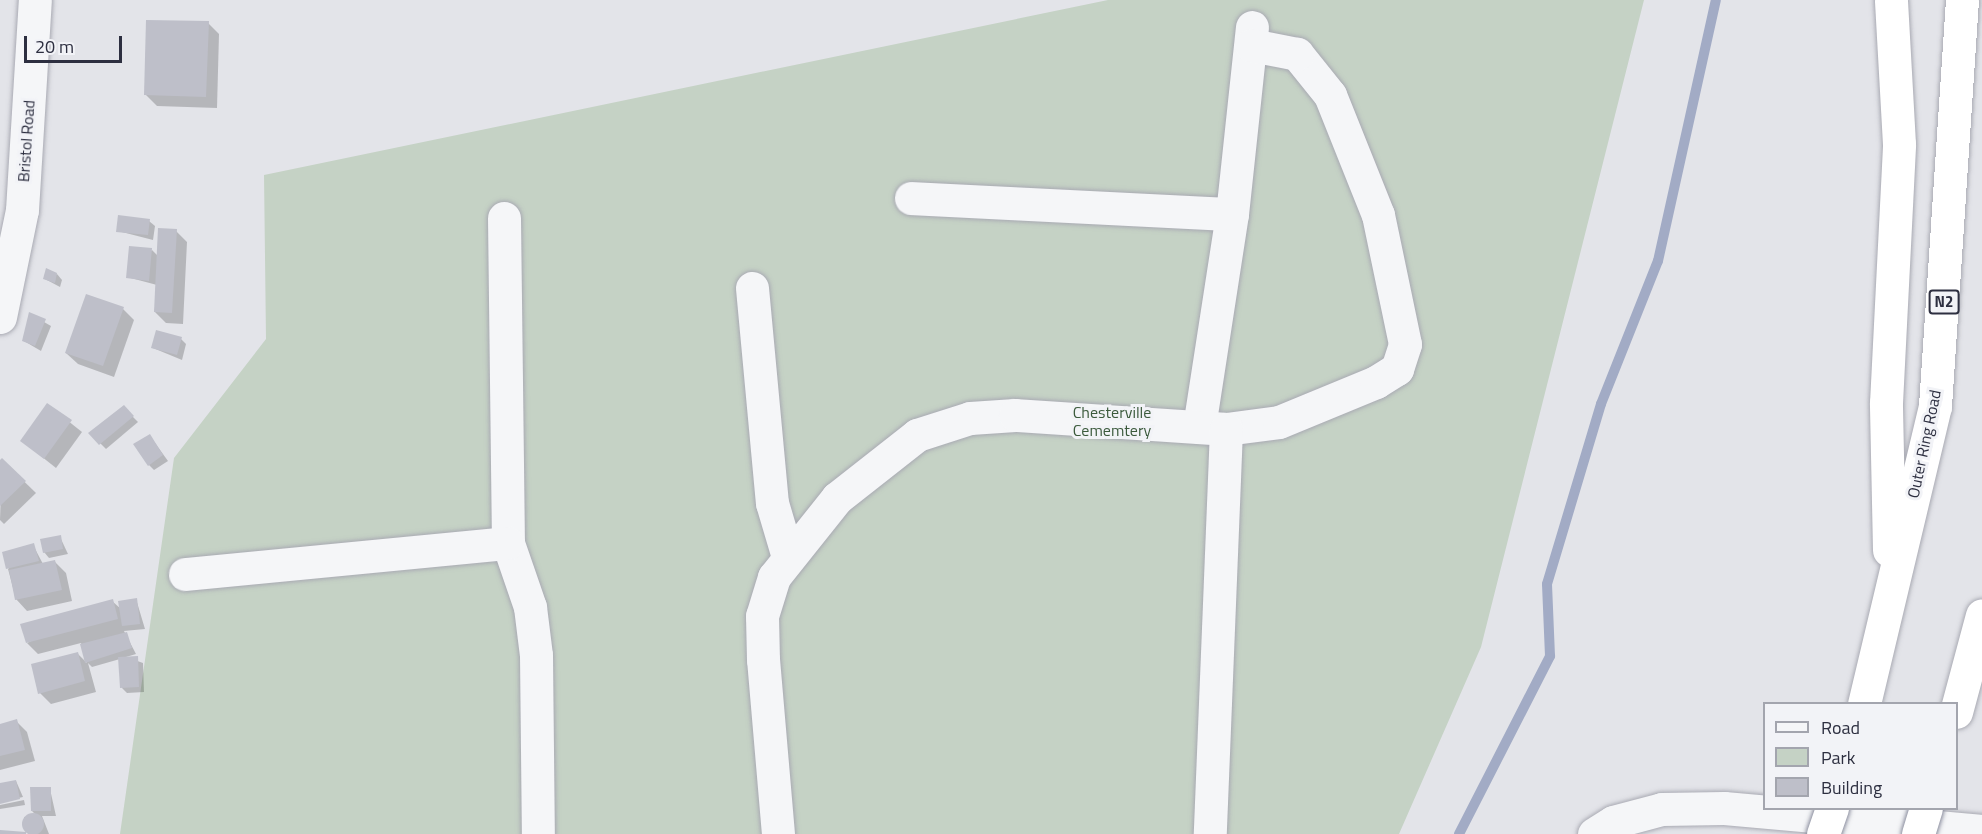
<!DOCTYPE html>
<html>
<head>
<meta charset="utf-8">
<style>
  body { margin:0 }
  #map { position:relative; width:1982px; height:834px; overflow:hidden; background:#e3e4e9; font-family:"Titillium Web",sans-serif }
  div>[style] { position:absolute }
  .green>* { inset:0; background:#c5d2c5 }
  .shadow>* { inset:0; background:#0003 }
  .stream>* { height:10px; margin:-5px; padding:0 5px; transform-origin:5px; border-radius:5px; background:#a2abc5 }
  .building>* { inset:0; background:#bebfc9 }
  .round { border-radius:50% }
  .roads { filter:drop-shadow(0 0 2px #a9aab3) drop-shadow(0 0 2px #a9aab3) }
  .minor>* { height:33px; margin:-16.5px; padding:0 16.5px; transform-origin:16.5px; border-radius:16.5px; background:#f5f6f8 }
  .highway>* { height:33px; margin:-16.5px; padding:0 16.5px; transform-origin:16.5px; border-radius:16.5px; background:#fff }
  .bridges { filter:drop-shadow(0 0 2px #8c8f9f) drop-shadow(0 0 2px #8c8f9f) }
  .highway-bridge>* { height:33px; margin:-16.5px; padding:0 16.5px; transform-origin:16.5px; border-radius:16.5px; background:#fff }
  span { translate:-50% -50%; white-space:nowrap; text-align:center; line-height:1.15; -webkit-text-stroke:6px #f2f3f7; paint-order:stroke }
  .shield-label span { padding:2px 4px; background:#f2f3f7; border:2px solid; border-radius:4px; -webkit-text-stroke-width:0 }
  .shield-label { font-size:15px; color:#2d2f40; font-weight:700 }
  .street-label { font-size:16px; color:#2d2f40 }
  .park-label { font-size:16px; color:#3b5a3c }
  .legend { position:absolute; left:1763px; top:702px; width:195px; height:108px; box-sizing:border-box; background:#f2f3f7; border:2px solid #a3a5ae; margin:0; padding:8px 10px; list-style:none; font-size:18px; color:#2d2f40 }
  .legend li { display:flex; align-items:center; gap:12px; height:30px }
  .legend b { width:30px; border:2px solid #a3a5ae }
  .scale { position:absolute; left:24px; top:36px; width:98px; height:27px; box-sizing:border-box; border:3px solid #2d2f40; border-top:0; padding-left:8px; font-size:18px; line-height:21px; white-space:nowrap; color:#2d2f40; -webkit-text-stroke:4px #f2f3f7; paint-order:stroke }
</style>
</head>
<body>
<div id="map">
  <div class="green">
    <div style="clip-path:polygon(1108px 0,1644px 0,1481px 647px,1399px 834px,120px 834px,174px 458px,266px 339px,264px 175px)"></div>
  </div>
  <div class="shadow">
    <div style="clip-path:polygon(208px 23px,219px 34px,217px 108px,157px 106px,146px 95px)"></div>
    <div style="clip-path:polygon(149px 221px,155px 226px,153px 240px,118px 231px)"></div>
    <div style="clip-path:polygon(176px 231px,187px 242px,183px 324px,166px 323px,155px 312px,157px 285px,127px 277px,152px 250px,158px 256px)"></div>
    <div style="clip-path:polygon(57px 274px,62px 280px,60px 287px,45px 279px)"></div>
    <div style="clip-path:polygon(123px 309px,134px 320px,114px 377px,78px 364px,66px 353px)"></div>
    <div style="clip-path:polygon(30px 314px,51px 326px,41px 351px,24px 341px)"></div>
    <div style="clip-path:polygon(181px 339px,186px 344px,182px 360px,153px 348px)"></div>
    <div style="clip-path:polygon(48px 405px,82px 432px,56px 468px,22px 441px)"></div>
    <div style="clip-path:polygon(123px 407px,138px 422px,106px 449px,90px 433px)"></div>
    <div style="clip-path:polygon(150px 436px,168px 461px,154px 470px,149px 465px)"></div>
    <div style="clip-path:polygon(2px 460px,36px 493px,4px 524px,0 520px)"></div>
    <div style="clip-path:polygon(60px 537px,68px 554px,49px 558px,44px 552px)"></div>
    <div style="clip-path:polygon(33px 545px,43px 564px,55px 562px,66px 573px,72px 601px,27px 611px,16px 599px,8px 569px)"></div>
    <div style="clip-path:polygon(136px 599px,145px 629px,124px 631px,136px 654px,126px 657px,143px 663px,144px 692px,127px 693px,122px 688px,120px 659px,92px 667px,88px 663px,96px 692px,51px 704px,40px 693px,77px 653px,87px 663px,81px 643px,38px 654px,27px 643px,112px 601px,121px 609px)"></div>
    <div style="clip-path:polygon(16px 721px,27px 732px,35px 761px,0 770px,0 725px)"></div>
    <div style="clip-path:polygon(16px 781px,23px 797px,0 802px,0 785px)"></div>
    <div style="clip-path:polygon(50px 789px,56px 816px,42px 816px,49px 834px,29px 834px,24px 817px,38px 817px,32px 811px)"></div>
    <div style="clip-path:polygon(24px 800px,25px 805px,0 809px,0 805px)"></div>
  </div>
  <div class="stream">
    <div style="left:1459px;top:834px;width:200px;rotate:-62.9deg"></div>
    <div style="left:1550px;top:656px;width:72px;rotate:-92.4deg"></div>
    <div style="left:1547px;top:584px;width:188px;rotate:-73.3deg"></div>
    <div style="left:1601px;top:404px;width:154px;rotate:-68.3deg"></div>
    <div style="left:1658px;top:261px;width:267px;rotate:-77.5deg"></div>
  </div>
  <div class="building">
    <div style="clip-path:polygon(146px 20px,209px 21px,206px 97px,144px 95px)"></div>
    <div style="clip-path:polygon(118px 215px,150px 219px,148px 235px,116px 232px)"></div>
    <div style="clip-path:polygon(158px 228px,177px 229px,172px 313px,154px 312px)"></div>
    <div style="clip-path:polygon(129px 246px,152px 248px,149px 281px,126px 278px)"></div>
    <div style="clip-path:polygon(46px 268px,57px 273px,55px 283px,43px 279px)"></div>
    <div style="clip-path:polygon(86px 294px,124px 307px,103px 366px,65px 353px)"></div>
    <div style="clip-path:polygon(29px 312px,46px 319px,35px 346px,22px 341px)"></div>
    <div style="clip-path:polygon(156px 330px,182px 337px,177px 355px,151px 348px)"></div>
    <div style="clip-path:polygon(47px 403px,72px 420px,44px 459px,20px 441px)"></div>
    <div style="clip-path:polygon(124px 405px,134px 416px,99px 445px,88px 433px)"></div>
    <div style="clip-path:polygon(150px 434px,163px 455px,148px 466px,133px 444px)"></div>
    <div style="clip-path:polygon(2px 458px,26px 481px,0 506px,0 460px)"></div>
    <div style="clip-path:polygon(61px 535px,63px 549px,43px 553px,40px 539px)"></div>
    <div style="clip-path:polygon(34px 543px,39px 561px,6px 569px,2px 552px)"></div>
    <div style="clip-path:polygon(55px 560px,62px 590px,15px 600px,9px 570px)"></div>
    <div style="clip-path:polygon(137px 598px,140px 624px,122px 626px,118px 601px)"></div>
    <div style="clip-path:polygon(113px 599px,118px 619px,26px 643px,20px 624px)"></div>
    <div style="clip-path:polygon(127px 632px,132px 648px,85px 663px,80px 644px)"></div>
    <div style="clip-path:polygon(78px 652px,85px 681px,38px 694px,31px 664px)"></div>
    <div style="clip-path:polygon(138px 656px,139px 687px,120px 688px,118px 657px)"></div>
    <div style="clip-path:polygon(17px 719px,25px 750px,0 756px,0 724px)"></div>
    <div style="clip-path:polygon(16px 780px,20px 799px,0 804px,0 783px)"></div>
    <div style="clip-path:polygon(30px 787px,51px 787px,51px 811px,31px 811px)"></div>
    <div class="round" style="left:22px;top:813px;width:22px;height:22px"></div>
    <div style="clip-path:polygon(0 830px,26px 832px,26px 834px,0 834px)"></div>
  </div>
  <div class="roads">
    <div class="minor">
      <div style="left:911px;top:198px;width:321px;rotate:2.9deg"></div>
      <div style="left:504px;top:218px;width:325px;rotate:89.3deg"></div>
      <div style="left:508px;top:543px;width:68px;rotate:71deg"></div>
      <div style="left:530px;top:607px;width:48px;rotate:82.9deg"></div>
      <div style="left:536px;top:655px;width:179px;rotate:89.4deg"></div>
      <div style="left:752px;top:288px;width:216px;rotate:84.7deg"></div>
      <div style="left:772px;top:503px;width:56px;rotate:73.5deg"></div>
      <div style="left:0;top:317px;width:109px;rotate:-78.4deg"></div>
      <div style="left:22px;top:210px;width:210px;rotate:-86.5deg"></div>
      <div style="left:1199px;top:427px;width:216px;rotate:-81.2deg"></div>
      <div style="left:1232px;top:214px;width:188px;rotate:-83.9deg"></div>
      <div style="left:1226px;top:429px;width:53px;rotate:-7.5deg"></div>
      <div style="left:1279px;top:422px;width:105px;rotate:-22.4deg"></div>
      <div style="left:1376px;top:382px;width:25px;rotate:-32deg"></div>
      <div style="left:1397px;top:369px;width:26px;rotate:-72deg"></div>
      <div style="left:1405px;top:344px;width:132px;rotate:-101.8deg"></div>
      <div style="left:1378px;top:215px;width:129px;rotate:-111.8deg"></div>
      <div style="left:1330px;top:95px;width:53px;rotate:-128.8deg"></div>
      <div style="left:1297px;top:54px;width:47px;rotate:-168.9deg"></div>
      <div style="left:185px;top:574px;width:324px;rotate:-5.5deg"></div>
      <div style="left:778px;top:834px;width:175px;rotate:-94.9deg"></div>
      <div style="left:763px;top:660px;width:44px;rotate:-91.3deg"></div>
      <div style="left:762px;top:616px;width:41px;rotate:-72.9deg"></div>
      <div style="left:774px;top:577px;width:101px;rotate:-51.4deg"></div>
      <div style="left:837px;top:498px;width:102px;rotate:-38.2deg"></div>
      <div style="left:917px;top:435px;width:56px;rotate:-17.8deg"></div>
      <div style="left:970px;top:418px;width:45px;rotate:-3.8deg"></div>
      <div style="left:1015px;top:415px;width:211px;rotate:3.8deg"></div>
      <div style="left:1226px;top:429px;width:405px;rotate:92.3deg"></div>
      <div style="left:1594px;top:834px;width:22px;rotate:-32deg"></div>
      <div style="left:1613px;top:822px;width:51px;rotate:-14.9deg"></div>
      <div style="left:1662px;top:809px;width:62px;rotate:-0.9deg"></div>
      <div style="left:1724px;top:808px;width:259px;rotate:5.1deg"></div>
    </div>
    <div class="highway">
      <div style="left:1889px;top:550px;width:147px;rotate:-91.2deg"></div>
      <div style="left:1886px;top:403px;width:259px;rotate:-87.1deg"></div>
      <div style="left:1899px;top:144px;width:144px;rotate:-93.2deg"></div>
      <div style="left:1864px;top:704px;width:306px;rotate:-76.6deg"></div>
      <div style="left:1935px;top:406px;width:407px;rotate:-86.2deg"></div>
      <div style="left:1956px;top:712px;width:100px;rotate:-75deg"></div>
    </div>
  </div>
  <div class="bridges">
    <div class="highway-bridge">
      <div style="left:1823px;top:834px;width:28px;rotate:-71deg"></div>
      <div style="left:1918px;top:834px;width:27px;rotate:-73deg"></div>
    </div>
  </div>
  <div class="shield-label">
    <span style="left:1944px;top:302px">N2</span>
  </div>
  <div class="street-label">
    <span style="left:26px;top:141px;rotate:-86deg">Bristol Road</span>
    <span style="left:1924px;top:444px;rotate:-78deg">Outer Ring Road</span>
  </div>
  <div class="park-label">
    <span style="left:1112px;top:421px">Chesterville<br>Cememtery</span>
  </div>
  <ul class="legend">
  <li><b style="height:8px;background:#f5f6f8"></b>Road</li>
  <li><b style="height:16px;background:#c5d2c5"></b>Park</li>
  <li><b style="height:16px;background:#bebfc9"></b>Building</li>
  </ul>
  <div class="scale">20 m</div>
</div>
</body>
</html>
